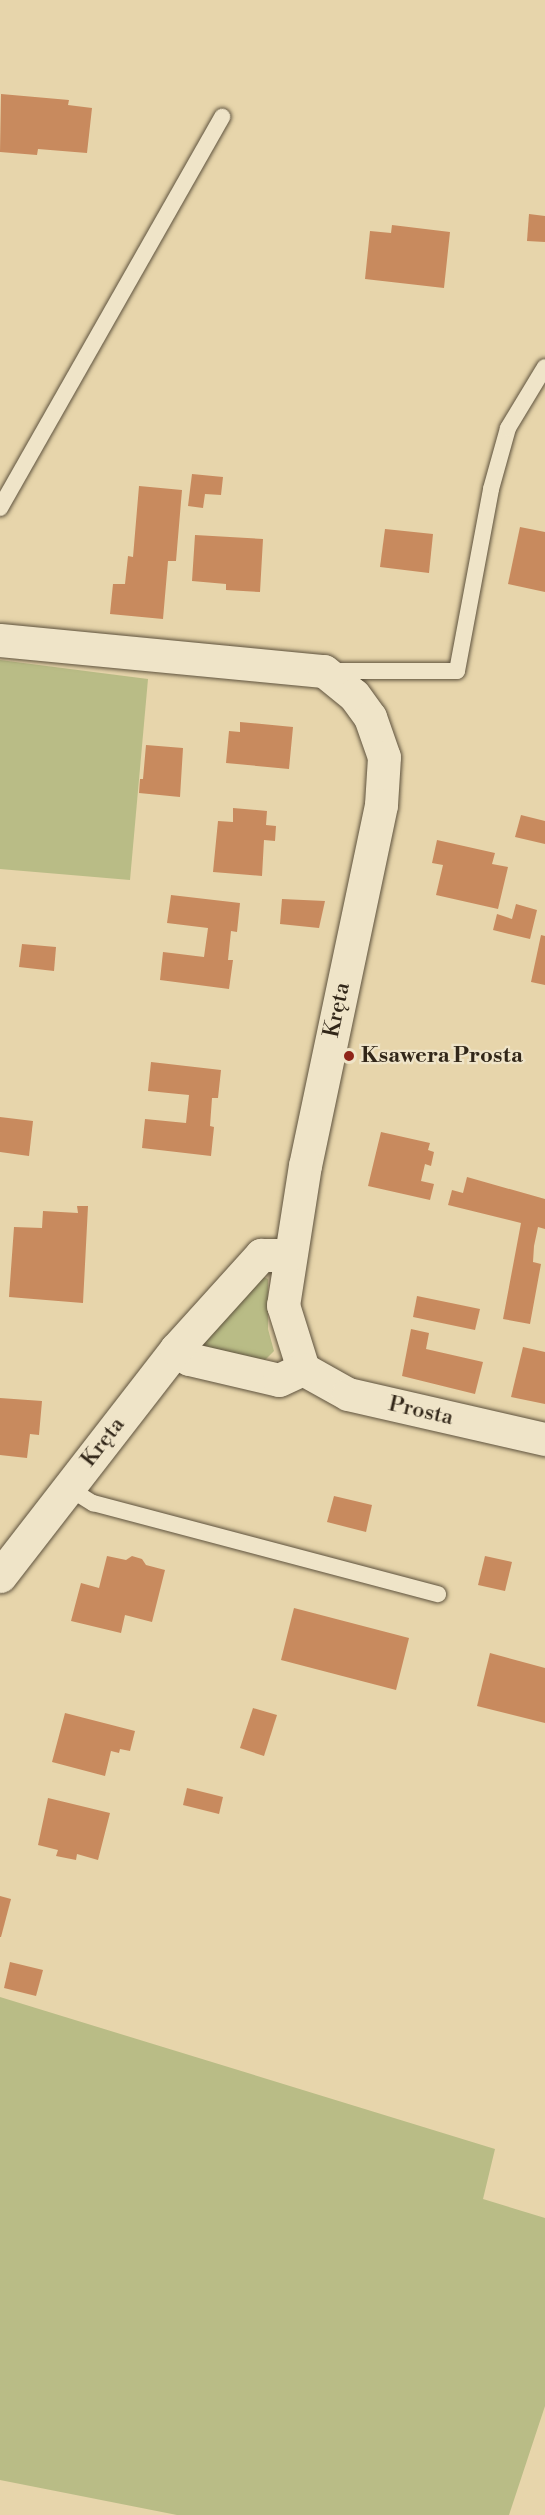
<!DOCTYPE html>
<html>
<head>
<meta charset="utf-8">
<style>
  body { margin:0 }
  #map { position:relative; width:545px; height:2515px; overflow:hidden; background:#e7d5ab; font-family:"Libre Bodoni",serif }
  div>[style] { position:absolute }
  .green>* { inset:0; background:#b9bc86 }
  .building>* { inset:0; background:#c88a5e }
  .roads { filter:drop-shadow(0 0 2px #5e523d) drop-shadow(0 0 2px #5e523d) }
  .lane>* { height:16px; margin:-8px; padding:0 8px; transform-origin:8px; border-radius:8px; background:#efe4c8 }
  .street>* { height:33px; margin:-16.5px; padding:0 16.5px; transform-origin:16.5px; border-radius:16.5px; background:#efe4c8 }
  .dots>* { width:16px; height:16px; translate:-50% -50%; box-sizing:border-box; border:3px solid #efe4c8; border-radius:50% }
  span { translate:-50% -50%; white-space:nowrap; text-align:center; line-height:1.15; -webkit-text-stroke:4.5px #efe4c8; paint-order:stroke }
  .street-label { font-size:22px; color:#312618 }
  .poi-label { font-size:22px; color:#312618; font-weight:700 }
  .left { translate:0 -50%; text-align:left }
</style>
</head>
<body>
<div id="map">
  <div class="green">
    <div style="clip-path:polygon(0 660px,148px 679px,130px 880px,0 869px)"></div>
    <div style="clip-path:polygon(261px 1276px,268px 1279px,268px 1329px,274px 1351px,265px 1360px,203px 1346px,204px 1339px)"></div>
    <div style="clip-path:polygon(0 1997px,495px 2149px,483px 2199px,545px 2218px,545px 2406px,509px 2515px,177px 2515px,0 2480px)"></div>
  </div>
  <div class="building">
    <div style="clip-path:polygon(1px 94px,69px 100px,68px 105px,92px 108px,87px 153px,38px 149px,37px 155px,0 152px)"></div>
    <div style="clip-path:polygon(529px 214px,545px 216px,545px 242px,527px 241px)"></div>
    <div style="clip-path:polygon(392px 225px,450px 232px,444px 288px,365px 279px,370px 231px,391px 233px)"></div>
    <div style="clip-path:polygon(192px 474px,223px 477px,221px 495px,205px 494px,203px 508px,188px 506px)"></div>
    <div style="clip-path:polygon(139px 486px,182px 490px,176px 561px,168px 561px,163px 619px,110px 614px,113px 584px,125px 584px,128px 556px,133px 557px)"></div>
    <div style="clip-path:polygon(520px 527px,545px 532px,545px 592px,508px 584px)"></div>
    <div style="clip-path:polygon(385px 529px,433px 534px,429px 573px,380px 567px)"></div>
    <div style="clip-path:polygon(195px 535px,263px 539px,260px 592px,226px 590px,226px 584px,192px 581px)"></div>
    <div style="clip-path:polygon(240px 722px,293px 727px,289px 769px,226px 763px,229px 731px,240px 732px)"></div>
    <div style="clip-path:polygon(146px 745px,183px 748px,180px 797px,139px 793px,140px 779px,143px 779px)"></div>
    <div style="clip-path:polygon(233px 808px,267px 811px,266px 825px,276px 826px,275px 841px,264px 840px,262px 876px,213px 872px,218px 821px,233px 822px)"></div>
    <div style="clip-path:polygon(521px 815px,545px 821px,545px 844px,515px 837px)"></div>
    <div style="clip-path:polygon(437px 840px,495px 853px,492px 864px,508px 867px,498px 909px,436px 895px,443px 865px,432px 863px)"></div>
    <div style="clip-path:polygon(171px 895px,240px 903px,237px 932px,231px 931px,228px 960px,233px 960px,229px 989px,160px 980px,163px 952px,204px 957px,208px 928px,167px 923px)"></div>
    <div style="clip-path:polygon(282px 899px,325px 901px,319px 928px,280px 924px)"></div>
    <div style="clip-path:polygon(516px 904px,537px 910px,530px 939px,493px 930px,497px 914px,512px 919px)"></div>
    <div style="clip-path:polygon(541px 935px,545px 936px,545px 985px,531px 982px)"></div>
    <div style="clip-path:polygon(22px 944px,56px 947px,54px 971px,19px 967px)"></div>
    <div style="clip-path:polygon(151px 1062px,221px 1070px,218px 1098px,212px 1098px,210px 1126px,214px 1127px,211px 1156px,142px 1148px,145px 1119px,186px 1123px,189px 1095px,148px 1091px)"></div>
    <div style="clip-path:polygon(0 1117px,33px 1121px,29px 1156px,0 1152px)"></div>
    <div style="clip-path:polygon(381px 1132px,430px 1143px,428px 1150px,434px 1152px,431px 1166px,425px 1164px,421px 1181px,434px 1184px,430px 1200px,368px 1186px)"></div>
    <div style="clip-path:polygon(467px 1177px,545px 1199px,545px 1229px,538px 1227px,534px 1246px,533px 1262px,541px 1264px,530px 1324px,503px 1319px,521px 1223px,448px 1205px,452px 1190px,463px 1193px)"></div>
    <div style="clip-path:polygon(77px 1206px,88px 1206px,83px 1303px,9px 1297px,14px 1227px,42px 1228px,43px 1211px,78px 1213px)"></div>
    <div style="clip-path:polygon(417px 1296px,480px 1309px,475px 1330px,413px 1317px)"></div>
    <div style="clip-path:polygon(411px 1329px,429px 1333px,426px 1349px,483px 1362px,475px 1394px,402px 1376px)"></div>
    <div style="clip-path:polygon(523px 1347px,545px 1352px,545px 1404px,511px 1397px)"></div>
    <div style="clip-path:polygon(0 1398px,42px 1401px,39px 1435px,30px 1434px,27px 1458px,0 1455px)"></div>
    <div style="clip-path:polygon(334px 1496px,372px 1505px,366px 1532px,327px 1522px)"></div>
    <div style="clip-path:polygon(107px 1556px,126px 1560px,132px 1556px,142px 1559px,146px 1565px,165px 1570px,152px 1622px,125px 1615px,121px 1633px,71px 1621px,81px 1583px,99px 1588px)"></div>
    <div style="clip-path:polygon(485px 1556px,512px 1562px,505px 1591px,478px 1585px)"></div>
    <div style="clip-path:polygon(294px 1608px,409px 1638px,396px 1690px,281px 1660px)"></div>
    <div style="clip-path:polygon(490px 1653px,545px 1668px,545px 1723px,477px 1706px)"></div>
    <div style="clip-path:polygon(253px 1708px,277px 1715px,264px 1756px,240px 1748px)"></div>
    <div style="clip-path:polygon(65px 1713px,135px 1731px,130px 1751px,120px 1749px,119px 1753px,111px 1751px,105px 1776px,52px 1762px)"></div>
    <div style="clip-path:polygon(187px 1788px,223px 1797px,219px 1814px,183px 1805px)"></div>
    <div style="clip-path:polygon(48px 1798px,110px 1813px,98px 1860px,77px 1854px,76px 1860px,56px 1856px,58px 1850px,38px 1845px)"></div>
    <div style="clip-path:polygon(0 1896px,11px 1899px,1px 1937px,0 1937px)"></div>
    <div style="clip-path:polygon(10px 1962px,43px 1970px,36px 1996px,4px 1988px)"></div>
  </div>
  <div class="roads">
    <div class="lane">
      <div style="left:0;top:508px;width:450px;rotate:-60.4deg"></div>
      <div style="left:328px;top:671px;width:129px"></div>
      <div style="left:457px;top:671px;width:185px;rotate:-79.4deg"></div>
      <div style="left:491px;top:489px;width:63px;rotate:-74.4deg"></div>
      <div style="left:508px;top:428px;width:71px;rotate:-58.8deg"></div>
      <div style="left:67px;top:1487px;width:31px;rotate:32deg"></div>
      <div style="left:93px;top:1503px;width:357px;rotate:14.8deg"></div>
    </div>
    <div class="street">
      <div style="left:0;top:640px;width:325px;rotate:5.5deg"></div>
      <div style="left:324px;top:671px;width:38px;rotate:39deg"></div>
      <div style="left:354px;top:695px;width:27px;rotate:54deg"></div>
      <div style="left:370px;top:717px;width:42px;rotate:70.7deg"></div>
      <div style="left:384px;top:757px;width:48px;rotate:93.6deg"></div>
      <div style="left:381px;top:805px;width:368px;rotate:101.9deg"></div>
      <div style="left:305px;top:1165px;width:142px;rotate:98.9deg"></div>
      <div style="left:283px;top:1305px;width:67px;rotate:72.6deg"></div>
      <div style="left:303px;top:1369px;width:51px;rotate:29.1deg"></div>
      <div style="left:348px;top:1394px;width:202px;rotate:12.9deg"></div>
      <div style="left:176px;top:1349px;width:16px;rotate:38deg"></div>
      <div style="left:189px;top:1359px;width:92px;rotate:13.1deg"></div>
      <div style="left:279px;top:1380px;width:26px;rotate:-25deg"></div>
      <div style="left:0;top:1576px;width:287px;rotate:-52.2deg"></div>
      <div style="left:176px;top:1349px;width:127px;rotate:-47.9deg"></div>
      <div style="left:261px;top:1255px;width:28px"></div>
    </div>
  </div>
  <div class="dots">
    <div style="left:349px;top:1056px;background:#8f2418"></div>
  </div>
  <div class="street-label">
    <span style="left:337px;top:1010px;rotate:-78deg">Kręta</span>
    <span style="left:421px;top:1411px;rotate:13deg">Prosta</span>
    <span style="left:103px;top:1442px;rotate:-52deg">Kręta</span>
  </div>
  <div class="poi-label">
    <span class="left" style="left:361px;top:1056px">Ksawera Prosta</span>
  </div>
</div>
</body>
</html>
